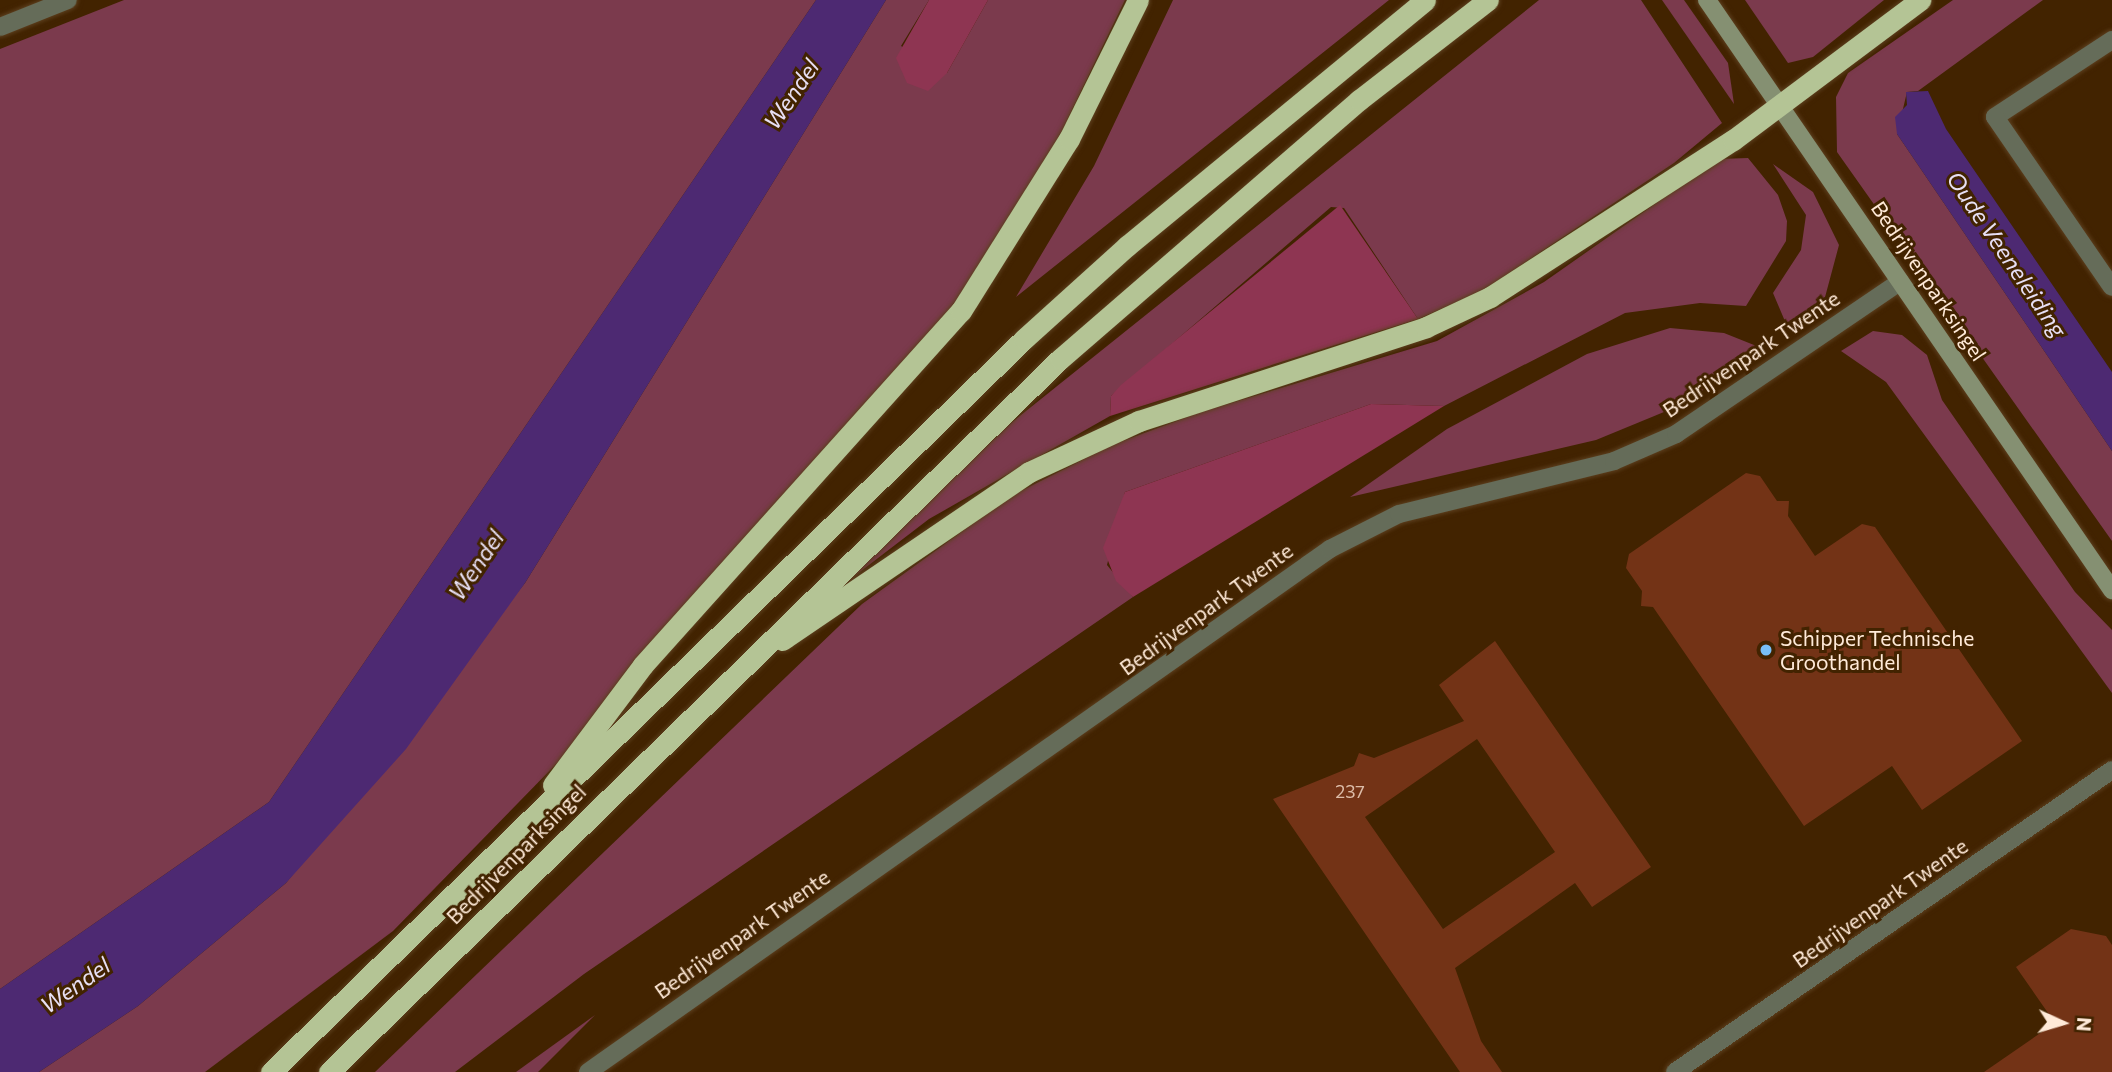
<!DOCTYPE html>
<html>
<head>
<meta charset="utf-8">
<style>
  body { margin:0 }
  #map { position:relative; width:2112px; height:1072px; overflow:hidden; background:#422300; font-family:Commissioner,sans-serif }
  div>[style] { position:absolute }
  .green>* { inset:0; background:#7b3a4d }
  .forest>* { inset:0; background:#8e3552 }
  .water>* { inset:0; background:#4d2972 }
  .building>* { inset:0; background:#733316 }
  .roads { filter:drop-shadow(0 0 2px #5c3f1e) drop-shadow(0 0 2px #5c3f1e) }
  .street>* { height:18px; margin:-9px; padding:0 9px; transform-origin:9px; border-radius:9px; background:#656c59 }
  .secondary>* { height:18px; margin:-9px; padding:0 9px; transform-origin:9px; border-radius:9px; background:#859072 }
  .highway>* { height:21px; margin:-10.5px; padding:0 10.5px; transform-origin:10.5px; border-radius:10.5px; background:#b4c495 }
  .dots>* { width:19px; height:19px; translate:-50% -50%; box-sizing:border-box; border:4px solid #422300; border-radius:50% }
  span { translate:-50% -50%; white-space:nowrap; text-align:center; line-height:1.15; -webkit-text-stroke:6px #422300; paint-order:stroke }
  .number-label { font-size:18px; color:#dcbca8 }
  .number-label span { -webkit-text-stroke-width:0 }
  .street-label { font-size:21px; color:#ffead8 }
  .poi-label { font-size:21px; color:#ffead8 }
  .left { translate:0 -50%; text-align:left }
  .water-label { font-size:23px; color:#e7dff4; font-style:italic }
  .north { position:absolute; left:2028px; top:988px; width:70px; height:70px; -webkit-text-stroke:5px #422300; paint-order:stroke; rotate:94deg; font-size:19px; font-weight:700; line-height:28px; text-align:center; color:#ffead8 }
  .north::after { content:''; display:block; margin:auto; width:24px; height:32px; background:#ffead8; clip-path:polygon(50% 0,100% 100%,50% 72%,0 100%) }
</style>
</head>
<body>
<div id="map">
  <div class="green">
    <div style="clip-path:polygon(124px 0,816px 0,269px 802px,0 989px,0 49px)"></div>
    <div style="clip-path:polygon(886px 0,929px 0,901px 46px,947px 73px,988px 0,1125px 0,1055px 145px,977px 276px,920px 350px,602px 717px,393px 931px,205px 1072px,39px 1072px,138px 1006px,286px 883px,525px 583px)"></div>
    <div style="clip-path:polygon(1173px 0,1389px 0,1016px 297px,1094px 166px)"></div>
    <div style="clip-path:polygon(1539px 0,1641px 0,1722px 123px,1674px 163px,1482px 291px,1418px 319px,1344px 208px,1331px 207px,1111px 396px,1110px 416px,929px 519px,835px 591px,1011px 423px)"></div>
    <div style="clip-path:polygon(1662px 0,1684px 0,1728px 63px,1734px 104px)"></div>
    <div style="clip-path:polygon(1745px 0,1884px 0,1813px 57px,1788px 63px)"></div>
    <div style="clip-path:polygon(1953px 0,2043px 0,1918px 91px,1907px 92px,1897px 134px,2112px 451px,2112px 541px,1837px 152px,1836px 97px,1848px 73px)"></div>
    <div style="clip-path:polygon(1748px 158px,1778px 195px,1787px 221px,1786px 241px,1746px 306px,1700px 303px,1625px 313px,1444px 406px,1371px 404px,1125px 492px,1107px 565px,1133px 597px,584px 974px,455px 1072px,375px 1072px,862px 604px,1011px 496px,1112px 445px,1201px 412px,1437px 341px,1544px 282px,1719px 159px)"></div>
    <div style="clip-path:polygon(1773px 164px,1813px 192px,1839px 245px,1824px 301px,1787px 326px,1773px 293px,1801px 250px,1806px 215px)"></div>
    <div style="clip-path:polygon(1670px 328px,1724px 333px,1764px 349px,1681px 405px,1596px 440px,1350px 497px,1447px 429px,1587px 354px)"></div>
    <div style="clip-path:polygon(1873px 331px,1902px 335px,1927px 355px,1942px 400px,2075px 592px,2112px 630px,2112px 693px,1886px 382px,1841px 351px)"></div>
    <div style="clip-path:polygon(595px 1015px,538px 1072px,516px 1072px)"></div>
  </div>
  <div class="forest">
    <div style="clip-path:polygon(929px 0,988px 0,947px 73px,928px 91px,907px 83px,896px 58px)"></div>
    <div style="clip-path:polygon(1340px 205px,1418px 319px,1110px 416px,1111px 396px,1121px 385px)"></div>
    <div style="clip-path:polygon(1371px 404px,1444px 406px,1133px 597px,1116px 581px,1103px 548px,1125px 492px)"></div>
  </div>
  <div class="water">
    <div style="clip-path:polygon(816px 0,886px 0,525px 583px,406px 749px,286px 883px,138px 1006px,39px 1072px,0 1072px,0 989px,269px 802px)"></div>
    <div style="clip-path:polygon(1928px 91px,1946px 129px,2112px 372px,2112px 451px,1897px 134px,1895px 117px,1907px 105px,1906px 92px)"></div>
  </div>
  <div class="building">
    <div style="clip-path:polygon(1746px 473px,1760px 476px,1777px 501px,1789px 501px,1788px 516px,1815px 556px,1862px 524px,1875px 527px,2022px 741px,1922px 810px,1892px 766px,1804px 826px,1653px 607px,1641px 606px,1642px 591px,1626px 568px,1629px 554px)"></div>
    <div style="clip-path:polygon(evenodd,1495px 641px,1651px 867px,1592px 907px,1575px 883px,1455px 968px,1481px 1041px,1502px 1072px,1460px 1072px,1273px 799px,1354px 766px,1359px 753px,1374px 758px,1464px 721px,1439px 685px,1495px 641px,1477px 739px,1555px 852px,1443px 929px,1365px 817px,1477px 739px)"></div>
    <div style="clip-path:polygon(2071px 929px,2106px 936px,2112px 945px,2112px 1072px,1984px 1072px,2055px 1023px,2016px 967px)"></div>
  </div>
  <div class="roads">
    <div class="street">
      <div style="left:0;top:27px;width:73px;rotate:-21.7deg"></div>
      <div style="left:2112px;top:40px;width:140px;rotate:146.7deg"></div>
      <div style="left:1995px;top:117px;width:206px;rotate:55.5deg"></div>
      <div style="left:588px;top:1072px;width:908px;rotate:-35.18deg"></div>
      <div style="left:1330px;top:549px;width:77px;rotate:-26.9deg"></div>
      <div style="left:1399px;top:514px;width:221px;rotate:-13.8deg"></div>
      <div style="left:1614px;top:461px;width:68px;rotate:-23.5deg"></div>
      <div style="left:1676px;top:434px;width:271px;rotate:-34.2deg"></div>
      <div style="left:1675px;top:1072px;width:531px;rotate:-34.65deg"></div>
    </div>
    <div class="secondary">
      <div style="left:1707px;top:0;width:716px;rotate:55.53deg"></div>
    </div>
    <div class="highway">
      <div style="left:782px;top:640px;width:299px;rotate:-34.2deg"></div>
      <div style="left:1029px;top:472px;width:121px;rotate:-24.9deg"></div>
      <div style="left:1139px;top:421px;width:302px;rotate:-18.1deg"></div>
      <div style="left:1426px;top:327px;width:71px;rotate:-25.1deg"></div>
      <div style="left:1490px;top:297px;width:289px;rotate:-32.9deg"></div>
      <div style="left:1733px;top:140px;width:234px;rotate:-36.8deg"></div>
      <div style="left:553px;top:785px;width:150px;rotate:-53.1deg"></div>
      <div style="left:643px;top:665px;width:476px;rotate:-48.1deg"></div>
      <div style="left:961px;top:311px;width:203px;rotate:-57.9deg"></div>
      <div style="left:1069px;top:139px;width:155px;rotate:-63.6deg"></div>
      <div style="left:271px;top:1072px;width:1051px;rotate:-44.23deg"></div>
      <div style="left:1024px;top:339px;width:139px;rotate:-42.1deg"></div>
      <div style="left:1127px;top:246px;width:386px;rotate:-39.5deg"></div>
      <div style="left:329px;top:1072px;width:1021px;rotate:-44.29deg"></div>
      <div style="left:1060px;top:359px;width:396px;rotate:-40.9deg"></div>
      <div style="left:1359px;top:100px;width:163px;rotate:-37.8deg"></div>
    </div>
  </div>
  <div class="dots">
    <div style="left:1766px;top:650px;background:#78bff7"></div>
  </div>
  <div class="number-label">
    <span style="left:1350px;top:791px">237</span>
  </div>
  <div class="street-label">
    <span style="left:1929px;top:281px;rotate:56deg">Bedrijvenparksingel</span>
    <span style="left:1751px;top:354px;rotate:-34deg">Bedrijvenpark Twente</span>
    <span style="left:1206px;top:609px;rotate:-36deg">Bedrijvenpark Twente</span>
    <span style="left:516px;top:854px;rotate:-45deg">Bedrijvenparksingel</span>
    <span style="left:1880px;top:903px;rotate:-35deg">Bedrijvenpark Twente</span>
    <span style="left:742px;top:934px;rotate:-35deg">Bedrijvenpark Twente</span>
  </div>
  <div class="poi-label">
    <span class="left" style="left:1780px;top:650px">Schipper Technische<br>Groothandel</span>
  </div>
  <div class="water-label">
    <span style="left:791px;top:94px;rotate:-56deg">Wendel</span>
    <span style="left:2007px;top:254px;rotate:56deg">Oude Veeneleiding</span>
    <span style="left:476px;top:565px;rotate:-56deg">Wendel</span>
    <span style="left:75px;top:985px;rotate:-35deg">Wendel</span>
  </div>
  <div class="north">N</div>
</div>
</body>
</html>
